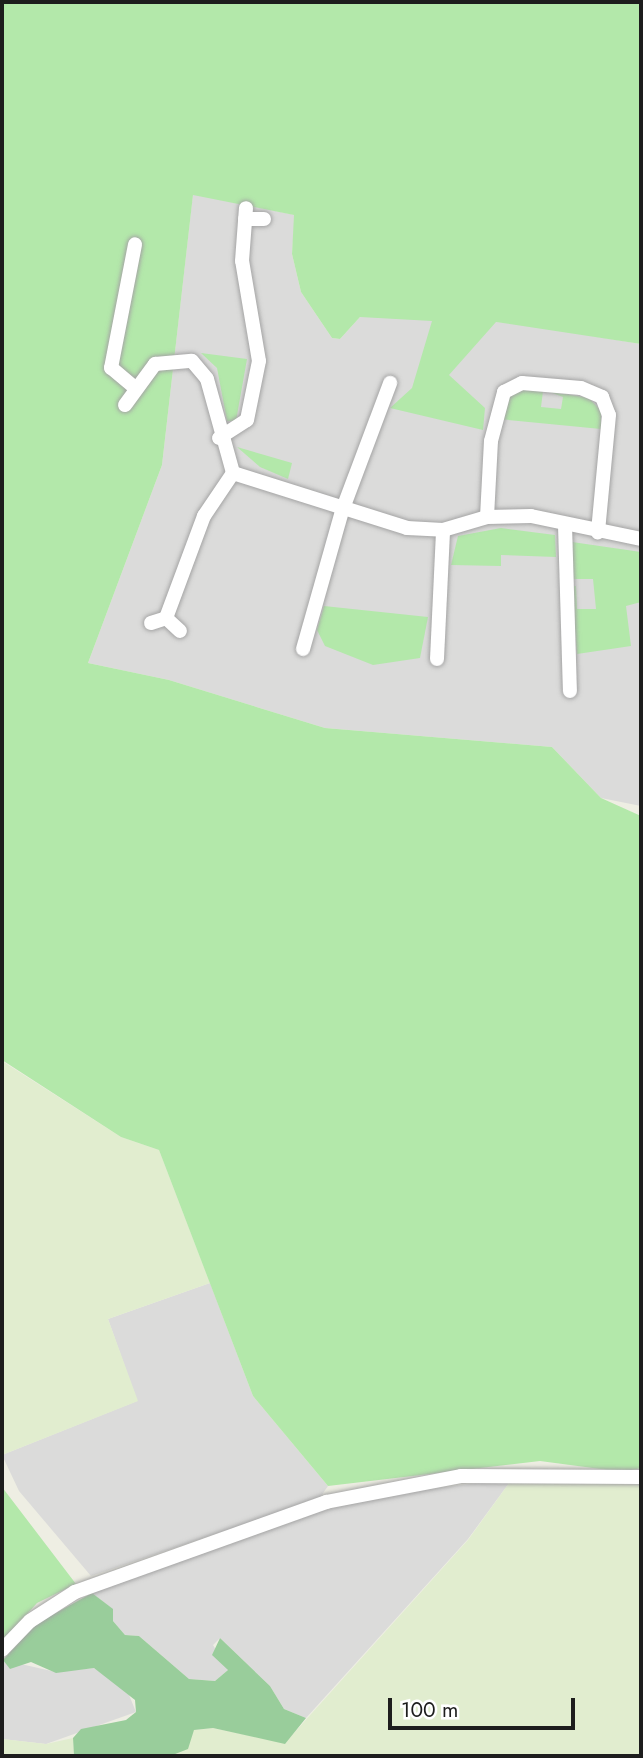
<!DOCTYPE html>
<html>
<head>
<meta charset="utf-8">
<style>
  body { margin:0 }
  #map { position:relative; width:643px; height:1758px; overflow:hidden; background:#eeeee3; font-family:Jost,sans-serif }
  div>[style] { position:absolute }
  .residential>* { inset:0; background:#dbdbda }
  .farmland>* { inset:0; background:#e1edcf }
  .grass>* { inset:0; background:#b3e8aa }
  .forest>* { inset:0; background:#99cd9b }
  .roads { filter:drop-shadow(0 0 2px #a4a4a4) drop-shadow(0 0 2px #a4a4a4) }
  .minor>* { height:14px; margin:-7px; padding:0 7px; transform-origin:7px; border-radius:7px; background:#fff }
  span { translate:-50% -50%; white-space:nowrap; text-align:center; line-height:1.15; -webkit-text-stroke:7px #fff; paint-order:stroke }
  .frame { position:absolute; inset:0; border:4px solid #1d1d1d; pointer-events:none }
  .scale { position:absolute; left:388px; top:1698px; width:187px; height:32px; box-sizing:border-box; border:4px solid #1d1d1d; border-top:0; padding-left:9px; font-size:21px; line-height:24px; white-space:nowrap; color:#1d1d1d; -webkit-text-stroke:5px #fff; paint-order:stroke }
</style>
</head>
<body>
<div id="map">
  <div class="residential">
    <div style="clip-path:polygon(193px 194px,295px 215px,292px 254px,301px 292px,332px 338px,340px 339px,360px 317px,397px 317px,514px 323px,641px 344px,641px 806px,601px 798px,552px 747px,325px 728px,169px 680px,88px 663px,162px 465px)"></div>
    <div style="clip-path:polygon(210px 1283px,253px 1396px,328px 1486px,319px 1499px,91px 1576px,19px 1491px,2px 1455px,137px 1401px,108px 1319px)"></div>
    <div style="clip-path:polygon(512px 1479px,468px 1539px,306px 1718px,284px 1709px,270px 1686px,220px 1638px,213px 1645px,228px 1670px,215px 1681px,189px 1679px,139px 1636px,125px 1635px,113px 1621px,112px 1609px,92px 1593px,325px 1510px,402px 1492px)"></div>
    <div style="clip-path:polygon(3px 1660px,56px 1672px,94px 1668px,127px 1690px,136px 1712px,46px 1744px,2px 1739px)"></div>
  </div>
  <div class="farmland">
    <div style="clip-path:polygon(2px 1061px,121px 1137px,159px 1150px,210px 1283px,108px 1319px,138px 1401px,2px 1455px)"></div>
    <div style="clip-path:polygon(512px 1479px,641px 1485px,641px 1756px,170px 1756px,194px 1730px,213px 1728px,285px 1743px,468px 1540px)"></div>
    <div style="clip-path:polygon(73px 1738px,74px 1756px,2px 1756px,2px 1739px,46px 1744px)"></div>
  </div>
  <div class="grass">
    <div style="clip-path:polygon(2px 2px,641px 2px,641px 344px,496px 322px,449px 375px,485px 408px,483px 430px,390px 408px,412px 388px,432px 321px,360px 317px,340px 339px,332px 338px,301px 292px,292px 254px,294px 215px,193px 195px,162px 465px,88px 663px,169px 680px,325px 728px,552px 747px,601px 798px,641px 816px,641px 1468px,623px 1472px,540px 1461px,328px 1486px,253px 1396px,159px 1150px,121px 1137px,2px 1060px)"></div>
    <div style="clip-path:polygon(201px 353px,247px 359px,236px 421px,227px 421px,217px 368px)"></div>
    <div style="clip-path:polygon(517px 389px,543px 391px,541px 407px,561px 409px,563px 397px,547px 391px,589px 398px,601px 411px,601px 429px,499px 419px,504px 399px)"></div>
    <div style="clip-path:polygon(237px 447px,292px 463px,288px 479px,260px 467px)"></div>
    <div style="clip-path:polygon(501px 528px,555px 535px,556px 557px,501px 555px,501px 566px,451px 565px,458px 536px)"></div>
    <div style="clip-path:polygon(572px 542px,641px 552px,641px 602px,626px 606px,631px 646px,577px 654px,571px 586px,576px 586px,577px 609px,596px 609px,593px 579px,571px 579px)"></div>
    <div style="clip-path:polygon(324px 606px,428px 617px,420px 658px,373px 665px,325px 646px,317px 630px)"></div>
    <div style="clip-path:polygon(2px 1487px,76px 1584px,37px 1603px,2px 1642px)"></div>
  </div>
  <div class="forest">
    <div style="clip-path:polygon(92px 1593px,113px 1609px,113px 1621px,125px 1635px,139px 1636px,189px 1679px,215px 1681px,228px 1670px,212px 1655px,220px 1638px,270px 1686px,284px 1709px,306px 1718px,285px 1744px,213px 1728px,194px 1730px,188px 1749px,170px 1756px,74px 1756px,73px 1738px,81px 1729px,126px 1720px,136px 1712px,135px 1700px,94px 1668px,56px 1673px,31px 1662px,10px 1669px,3px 1660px,36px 1624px)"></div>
  </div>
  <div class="roads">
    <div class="minor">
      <div style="left:245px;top:219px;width:19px"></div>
      <div style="left:134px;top:387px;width:30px;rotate:-140deg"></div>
      <div style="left:111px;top:368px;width:126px;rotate:-79deg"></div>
      <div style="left:125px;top:405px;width:51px;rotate:-53.8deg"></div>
      <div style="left:155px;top:364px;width:37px;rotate:-5deg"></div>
      <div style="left:192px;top:361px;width:23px;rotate:50deg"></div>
      <div style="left:207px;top:379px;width:98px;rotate:74.5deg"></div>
      <div style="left:233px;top:473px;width:182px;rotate:17.5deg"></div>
      <div style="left:407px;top:528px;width:36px;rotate:3deg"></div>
      <div style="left:443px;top:530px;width:46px;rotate:-16.5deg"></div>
      <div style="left:487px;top:517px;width:44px;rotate:-1.3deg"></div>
      <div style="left:531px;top:516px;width:112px;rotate:11.8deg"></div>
      <div style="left:219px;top:438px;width:33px;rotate:-33deg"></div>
      <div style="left:247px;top:420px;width:60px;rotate:-78.5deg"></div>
      <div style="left:259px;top:361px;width:101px;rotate:-99.6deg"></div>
      <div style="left:242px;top:261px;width:53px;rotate:-85.7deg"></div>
      <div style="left:487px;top:517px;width:76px;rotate:-87deg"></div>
      <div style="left:491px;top:441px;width:51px;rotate:-75.1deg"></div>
      <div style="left:504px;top:392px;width:20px;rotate:-27deg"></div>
      <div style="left:522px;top:383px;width:59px;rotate:4.8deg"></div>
      <div style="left:581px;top:388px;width:23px;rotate:23deg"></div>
      <div style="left:602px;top:397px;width:19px;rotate:69deg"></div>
      <div style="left:609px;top:415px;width:118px;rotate:95.4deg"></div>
      <div style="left:565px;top:525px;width:166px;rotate:88.3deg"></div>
      <div style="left:166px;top:618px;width:19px;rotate:43deg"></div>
      <div style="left:151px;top:623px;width:16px;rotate:-18deg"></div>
      <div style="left:166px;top:618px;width:109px;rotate:-69.6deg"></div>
      <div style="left:204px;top:516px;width:52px;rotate:-56deg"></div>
      <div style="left:303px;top:649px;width:143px;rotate:-74.2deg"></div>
      <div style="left:342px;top:511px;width:137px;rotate:-69.4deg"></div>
      <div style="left:437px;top:659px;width:129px;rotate:-87.3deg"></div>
      <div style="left:2px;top:1650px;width:40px;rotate:-46deg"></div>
      <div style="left:30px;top:1621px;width:54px;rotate:-32.8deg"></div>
      <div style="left:75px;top:1592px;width:267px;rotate:-19.7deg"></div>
      <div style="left:326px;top:1502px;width:137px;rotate:-10.9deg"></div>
      <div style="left:461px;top:1476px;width:180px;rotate:0.3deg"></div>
    </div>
  </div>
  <div class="frame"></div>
  <div class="scale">100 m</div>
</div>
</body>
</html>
